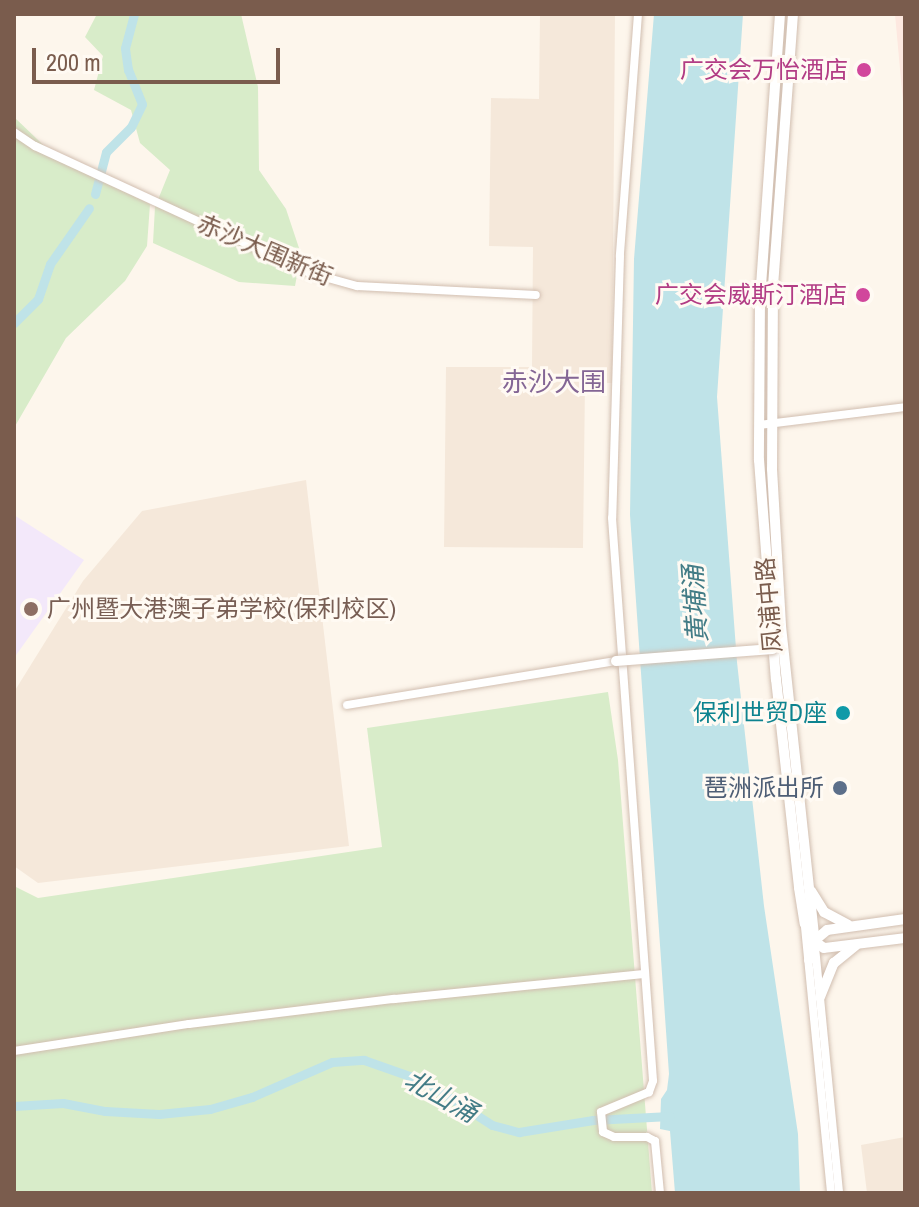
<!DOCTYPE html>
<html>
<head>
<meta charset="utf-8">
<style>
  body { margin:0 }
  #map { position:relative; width:919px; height:1207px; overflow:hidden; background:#fdf6ec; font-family:"Archivo Narrow","Noto Sans SC",sans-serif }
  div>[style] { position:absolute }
  .residential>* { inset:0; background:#f5e8da }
  .commercial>* { inset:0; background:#fde8e0 }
  .education>* { inset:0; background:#f3e8fa }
  .green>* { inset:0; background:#d8ecc9 }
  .water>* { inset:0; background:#bfe3e8 }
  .canal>* { height:9px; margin:-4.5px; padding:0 4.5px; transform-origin:4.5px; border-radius:4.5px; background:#bfe3e8 }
  .roads { filter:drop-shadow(0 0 2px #d1beb0) drop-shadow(0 0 2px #d1beb0) }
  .minor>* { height:8px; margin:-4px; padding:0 4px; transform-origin:4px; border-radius:4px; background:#fff }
  .tertiary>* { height:10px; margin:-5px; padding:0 5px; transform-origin:5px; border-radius:5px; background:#fff }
  .bridges { filter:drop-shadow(0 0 2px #d1beb0) drop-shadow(0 0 2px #d1beb0) }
  .tertiary-bridge>* { height:10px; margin:-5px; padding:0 5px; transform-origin:5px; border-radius:5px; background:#fff }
  .dots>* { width:22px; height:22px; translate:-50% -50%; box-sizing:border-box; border:4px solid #fffaf3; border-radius:50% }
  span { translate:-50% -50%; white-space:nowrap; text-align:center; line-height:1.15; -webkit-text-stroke:6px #fffaf3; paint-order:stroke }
  .hotel-label { font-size:24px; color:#b23c85 }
  .right { translate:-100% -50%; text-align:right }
  .street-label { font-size:24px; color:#7a5c4d }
  .education-label { font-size:24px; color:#785e54 }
  .left { translate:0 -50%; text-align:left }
  .culture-label { font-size:24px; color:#0d838f }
  .service-label { font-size:24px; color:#4e5e75 }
  .neighbourhood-label { font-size:26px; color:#846695 }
  .water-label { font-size:26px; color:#437c86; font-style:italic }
  .frame { position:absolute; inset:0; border:16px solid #7a5c4d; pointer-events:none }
  .scale { position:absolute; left:32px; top:48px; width:248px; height:36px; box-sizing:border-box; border:4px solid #7a5c4d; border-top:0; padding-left:10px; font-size:24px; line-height:28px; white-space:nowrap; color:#7a5c4d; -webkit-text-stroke:6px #fffaf3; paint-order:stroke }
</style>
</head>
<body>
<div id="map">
  <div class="residential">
    <div style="clip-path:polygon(540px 14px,615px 14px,612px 383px,585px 383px,583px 548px,444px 547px,446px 367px,532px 367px,533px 247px,489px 246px,491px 98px,539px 99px)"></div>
    <div style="clip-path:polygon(306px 480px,349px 846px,38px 883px,14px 866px,14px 692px,83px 581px,142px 511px)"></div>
    <div style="clip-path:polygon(905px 1137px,905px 1193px,867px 1193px,861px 1145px)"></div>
  </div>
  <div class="commercial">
    <div style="clip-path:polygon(895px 14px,905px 14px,905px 124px)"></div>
  </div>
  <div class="education">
    <div style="clip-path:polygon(14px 515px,84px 560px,14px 658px)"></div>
  </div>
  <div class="green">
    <div style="clip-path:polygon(97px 14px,241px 14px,258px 87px,259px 170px,286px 209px,301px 254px,295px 286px,239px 282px,153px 243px,155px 207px,170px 170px,140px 143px,131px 110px,94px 90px,103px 56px,85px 37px)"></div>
    <div style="clip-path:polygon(14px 117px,60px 161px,150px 204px,147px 246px,125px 281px,66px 338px,14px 428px)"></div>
    <div style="clip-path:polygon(608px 692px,618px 760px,652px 1193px,14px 1193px,14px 886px,38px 898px,382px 847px,367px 728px)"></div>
  </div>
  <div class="water">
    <div style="clip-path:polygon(654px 14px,743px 14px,717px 397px,737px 662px,764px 906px,798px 1134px,800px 1193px,675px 1193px,670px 1131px,660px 1129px,661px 1099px,667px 1090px,669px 1074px,630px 515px,634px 259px)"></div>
  </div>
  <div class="canal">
    <div style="left:95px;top:194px;width:43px;rotate:-75.3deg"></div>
    <div style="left:106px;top:152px;width:35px;rotate:-45deg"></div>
    <div style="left:131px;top:127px;width:25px;rotate:-64deg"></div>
    <div style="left:142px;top:104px;width:37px;rotate:-112deg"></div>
    <div style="left:128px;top:70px;width:22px;rotate:-98deg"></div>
    <div style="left:125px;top:48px;width:35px;rotate:-75deg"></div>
    <div style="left:14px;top:323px;width:34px;rotate:-45deg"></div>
    <div style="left:38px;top:299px;width:37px;rotate:-71deg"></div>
    <div style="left:50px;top:264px;width:68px;rotate:-55.1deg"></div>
    <div style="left:14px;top:1106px;width:49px;rotate:-3.5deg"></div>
    <div style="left:63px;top:1103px;width:43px;rotate:10.8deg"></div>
    <div style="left:105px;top:1111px;width:54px;rotate:3.2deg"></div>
    <div style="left:159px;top:1114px;width:51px;rotate:-5.6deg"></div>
    <div style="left:210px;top:1109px;width:44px;rotate:-15.9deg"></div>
    <div style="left:252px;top:1097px;width:87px;rotate:-23.6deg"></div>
    <div style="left:332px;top:1062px;width:32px;rotate:-4deg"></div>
    <div style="left:364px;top:1060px;width:64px;rotate:19.3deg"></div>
    <div style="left:424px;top:1081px;width:81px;rotate:32.9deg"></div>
    <div style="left:492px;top:1125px;width:28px;rotate:15deg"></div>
    <div style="left:519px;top:1132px;width:75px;rotate:-9.2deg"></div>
    <div style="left:593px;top:1120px;width:77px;rotate:-3deg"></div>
  </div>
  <div class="roads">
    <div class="minor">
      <div style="left:638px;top:14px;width:243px;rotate:94.3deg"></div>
      <div style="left:620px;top:256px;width:262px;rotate:91.7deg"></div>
      <div style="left:612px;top:518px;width:564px;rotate:85.83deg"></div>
      <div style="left:653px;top:1081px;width:12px;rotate:110deg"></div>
      <div style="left:649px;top:1092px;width:52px;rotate:157.4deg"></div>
      <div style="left:601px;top:1112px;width:20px;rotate:84deg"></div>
      <div style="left:603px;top:1132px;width:12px;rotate:24deg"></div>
      <div style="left:614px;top:1137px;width:33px"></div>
      <div style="left:647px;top:1137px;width:9px;rotate:27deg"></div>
      <div style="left:655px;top:1141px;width:52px;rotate:84.5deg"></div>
      <div style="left:14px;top:132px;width:25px;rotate:34deg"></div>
      <div style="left:35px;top:146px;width:303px;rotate:24.8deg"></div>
      <div style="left:310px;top:273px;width:49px;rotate:15.5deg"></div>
      <div style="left:357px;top:286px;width:179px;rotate:2.9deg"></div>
      <div style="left:759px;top:425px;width:147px;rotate:-7deg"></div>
      <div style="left:347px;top:705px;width:273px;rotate:-9.3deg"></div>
      <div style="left:805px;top:927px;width:267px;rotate:84.4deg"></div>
      <div style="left:815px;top:947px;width:247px;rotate:84.4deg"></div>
      <div style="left:14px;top:1051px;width:177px;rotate:-8.8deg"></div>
      <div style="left:189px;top:1024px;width:207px;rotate:-7deg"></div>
      <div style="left:394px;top:999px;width:252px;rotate:-5.7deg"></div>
    </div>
    <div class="tertiary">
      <div style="left:780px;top:14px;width:284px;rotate:94deg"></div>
      <div style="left:760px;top:297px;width:163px;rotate:90.4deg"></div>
      <div style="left:759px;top:460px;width:220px;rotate:85.6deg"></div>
      <div style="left:776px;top:679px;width:210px;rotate:83.7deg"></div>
      <div style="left:799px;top:888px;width:36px;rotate:81deg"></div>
      <div style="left:805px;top:924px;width:19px;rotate:62deg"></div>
      <div style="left:814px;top:941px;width:12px;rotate:35deg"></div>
      <div style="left:824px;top:948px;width:82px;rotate:-7deg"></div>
      <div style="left:793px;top:14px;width:271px;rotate:94.2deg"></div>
      <div style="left:773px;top:284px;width:185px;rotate:90.3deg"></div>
      <div style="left:772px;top:469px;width:157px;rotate:86.7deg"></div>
      <div style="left:781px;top:626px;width:311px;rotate:83.9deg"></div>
      <div style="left:811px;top:891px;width:25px;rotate:58deg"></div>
      <div style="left:824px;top:912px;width:27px;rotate:28deg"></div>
      <div style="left:809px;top:960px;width:20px;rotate:-75deg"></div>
      <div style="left:814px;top:941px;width:17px;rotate:-40deg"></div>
      <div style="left:827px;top:930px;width:79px;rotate:-8deg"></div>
      <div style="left:820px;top:997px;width:37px;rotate:-68deg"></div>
      <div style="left:834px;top:963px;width:28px;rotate:-39deg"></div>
    </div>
  </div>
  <div class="bridges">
    <div class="tertiary-bridge">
      <div style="left:616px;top:661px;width:157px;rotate:-4.4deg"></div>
    </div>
  </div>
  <div class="dots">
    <div style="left:864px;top:70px;background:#d1479c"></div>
    <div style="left:863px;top:295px;background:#d1479c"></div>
    <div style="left:31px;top:609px;background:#8d6e63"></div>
    <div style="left:843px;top:713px;background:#0f9aa8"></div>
    <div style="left:840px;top:788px;background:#5c6f8a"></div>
  </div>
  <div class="hotel-label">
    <span class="right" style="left:848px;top:70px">广交会万怡酒店</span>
    <span class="right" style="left:847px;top:295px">广交会威斯汀酒店</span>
  </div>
  <div class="street-label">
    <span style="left:265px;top:250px;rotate:23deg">赤沙大围新街</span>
    <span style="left:769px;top:605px;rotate:-95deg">凤浦中路</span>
  </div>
  <div class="education-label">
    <span class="left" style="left:47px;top:609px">广州暨大港澳子弟学校(保利校区)</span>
  </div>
  <div class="culture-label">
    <span class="right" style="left:827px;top:713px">保利世贸D座</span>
  </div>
  <div class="service-label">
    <span class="right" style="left:824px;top:788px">琶洲派出所</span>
  </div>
  <div class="neighbourhood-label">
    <span style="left:554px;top:382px">赤沙大围</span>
  </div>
  <div class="water-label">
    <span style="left:695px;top:604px;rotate:-94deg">黄埔涌</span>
    <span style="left:441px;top:1096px;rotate:29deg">北山涌</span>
  </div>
  <div class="frame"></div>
  <div class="scale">200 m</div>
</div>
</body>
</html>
